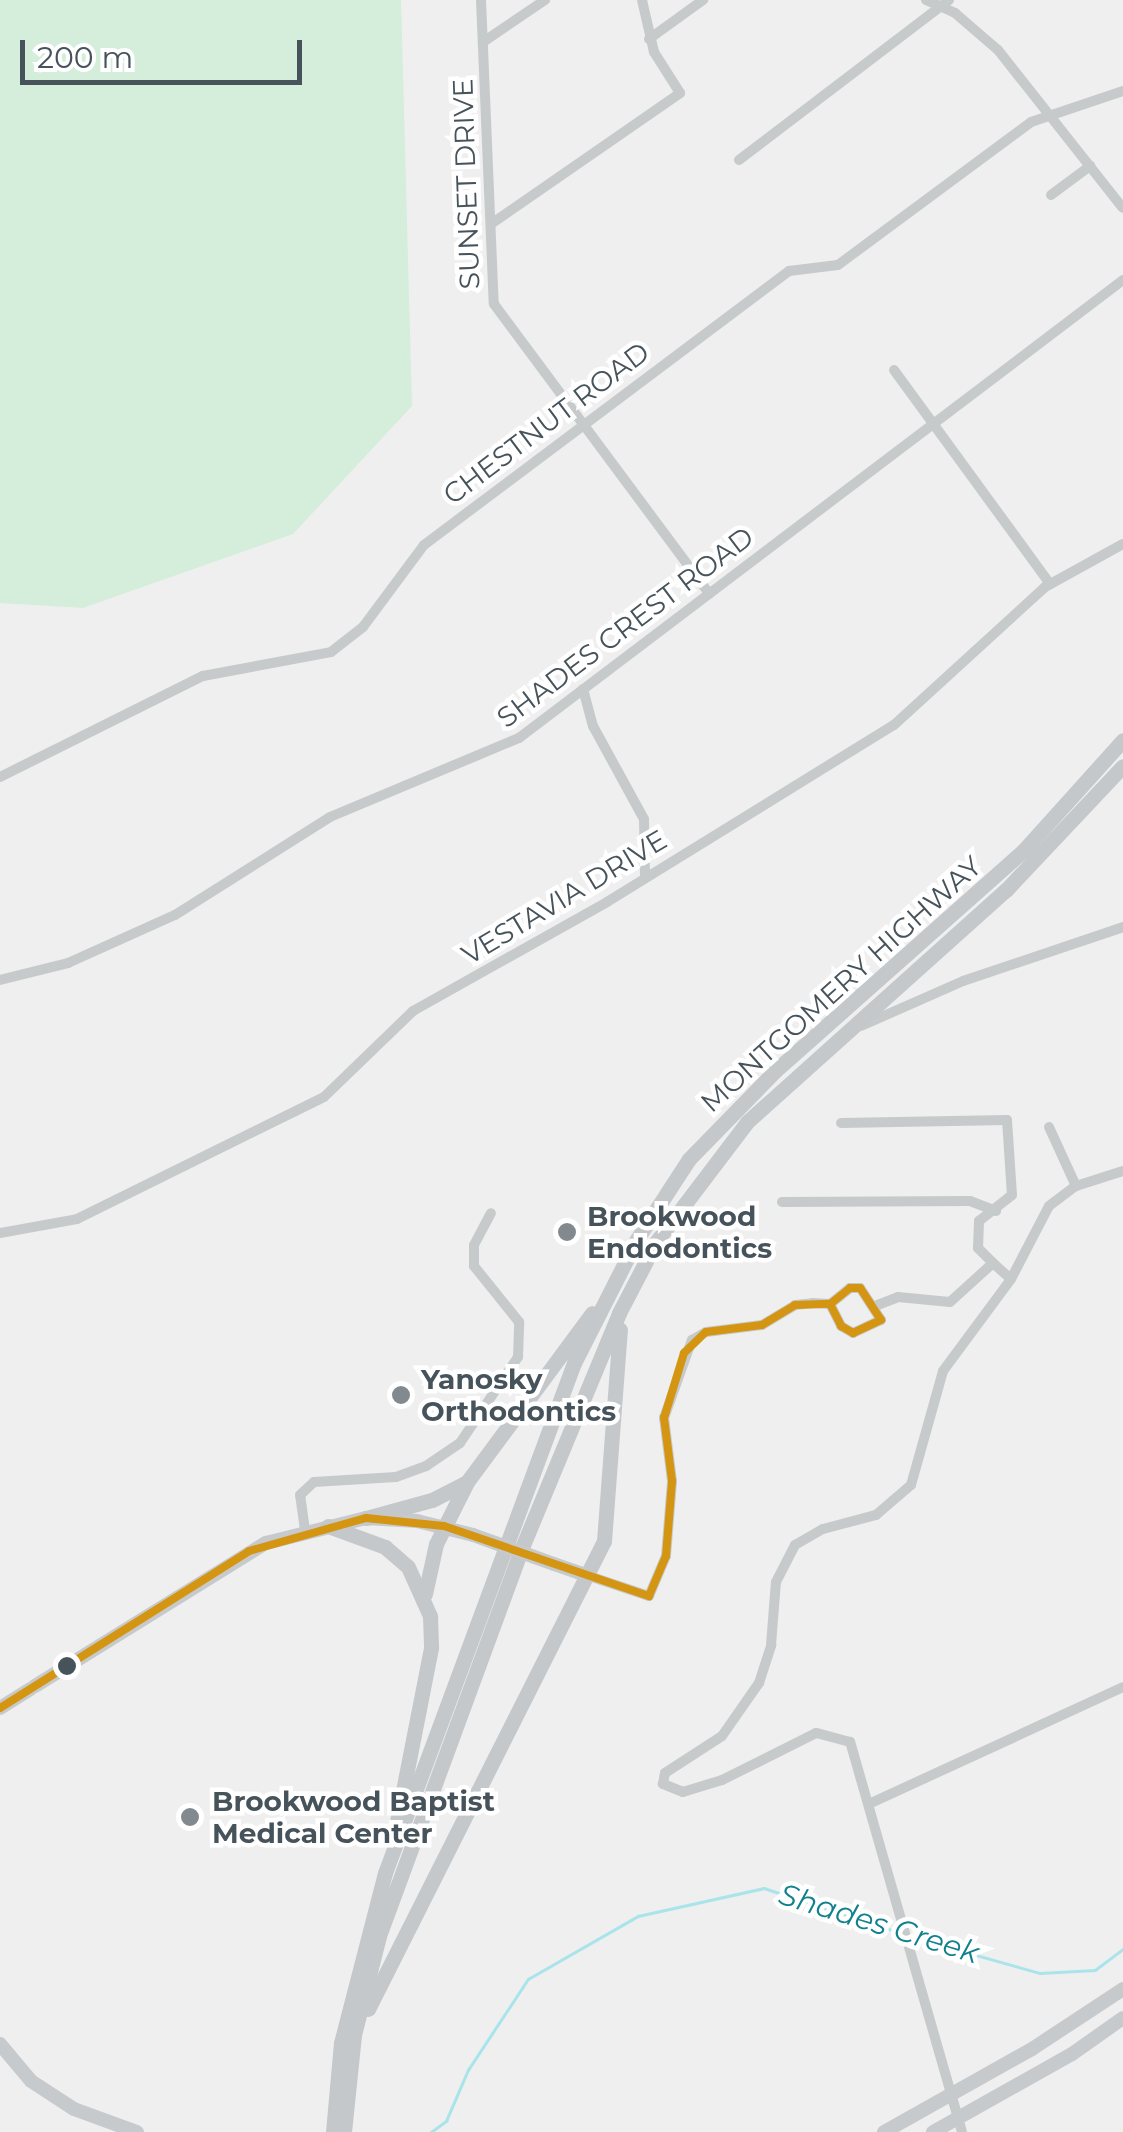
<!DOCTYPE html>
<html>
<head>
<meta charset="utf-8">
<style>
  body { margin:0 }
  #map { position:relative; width:1123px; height:2132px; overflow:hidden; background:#efefef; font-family:Montserrat,sans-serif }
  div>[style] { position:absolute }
  .green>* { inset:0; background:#d4eedb }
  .stream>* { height:2.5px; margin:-1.25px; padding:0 1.25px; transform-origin:1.25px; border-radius:1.25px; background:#a9e4eb }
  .street>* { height:10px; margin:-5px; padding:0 5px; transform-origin:5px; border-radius:5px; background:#c7cacb }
  .secondary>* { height:14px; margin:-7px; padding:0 7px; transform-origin:7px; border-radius:7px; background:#c7cacd }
  .primary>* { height:15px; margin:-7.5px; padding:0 7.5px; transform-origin:7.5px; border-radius:7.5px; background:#c4c8ca }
  .secondary-bridge>* { height:14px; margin:-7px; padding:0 7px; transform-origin:7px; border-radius:7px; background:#c7cacd }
  .bus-1>* { height:8px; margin:-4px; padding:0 4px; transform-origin:4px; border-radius:4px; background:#d49512 }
  .dots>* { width:28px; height:28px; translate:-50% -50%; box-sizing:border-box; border:5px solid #fff; border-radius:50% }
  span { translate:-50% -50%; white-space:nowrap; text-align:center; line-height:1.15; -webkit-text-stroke:9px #fff; paint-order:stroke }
  .street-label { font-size:28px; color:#47535b }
  .poi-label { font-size:28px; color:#47535b; font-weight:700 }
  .left { translate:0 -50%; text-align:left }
  .water-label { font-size:30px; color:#11818e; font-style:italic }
  .scale { position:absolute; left:20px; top:40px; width:282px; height:45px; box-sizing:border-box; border:5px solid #47535b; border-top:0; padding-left:12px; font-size:30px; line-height:35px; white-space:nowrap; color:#47535b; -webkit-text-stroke:8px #fff; paint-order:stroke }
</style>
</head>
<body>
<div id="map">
  <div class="green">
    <div style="clip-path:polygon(0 0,401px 0,412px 406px,293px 534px,83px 608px,0 603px)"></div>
  </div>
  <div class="stream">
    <div style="left:909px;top:1936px;width:136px;rotate:15.8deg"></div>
    <div style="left:1040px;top:1973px;width:55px;rotate:-3.1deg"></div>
    <div style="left:1095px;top:1970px;width:35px;rotate:-37deg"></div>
    <div style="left:431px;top:2132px;width:19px;rotate:-36deg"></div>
    <div style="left:446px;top:2121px;width:56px;rotate:-66.7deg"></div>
    <div style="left:468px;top:2070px;width:109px;rotate:-56.6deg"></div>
    <div style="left:528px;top:1979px;width:127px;rotate:-29.8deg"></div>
    <div style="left:638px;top:1916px;width:129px;rotate:-12.5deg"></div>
    <div style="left:764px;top:1888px;width:144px;rotate:18.2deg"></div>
  </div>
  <div class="street">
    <div style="left:481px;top:0;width:304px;rotate:87.6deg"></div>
    <div style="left:494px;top:304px;width:361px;rotate:53.4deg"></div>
    <div style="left:926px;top:0;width:32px;rotate:24deg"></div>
    <div style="left:955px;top:13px;width:57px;rotate:40.7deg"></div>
    <div style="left:998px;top:50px;width:201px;rotate:51.7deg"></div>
    <div style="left:649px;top:39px;width:67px;rotate:-35.8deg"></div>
    <div style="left:483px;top:42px;width:75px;rotate:-34.1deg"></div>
    <div style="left:739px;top:160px;width:264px;rotate:-37.3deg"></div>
    <div style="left:1051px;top:195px;width:49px;rotate:-36.6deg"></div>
    <div style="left:491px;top:224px;width:230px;rotate:-34.7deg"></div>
    <div style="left:680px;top:93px;width:49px;rotate:-122.4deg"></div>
    <div style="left:654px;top:52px;width:53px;rotate:-103deg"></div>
    <div style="left:894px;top:370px;width:265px;rotate:53.9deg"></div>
    <div style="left:583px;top:689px;width:38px;rotate:75deg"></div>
    <div style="left:593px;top:726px;width:106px;rotate:61.3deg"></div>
    <div style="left:644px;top:819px;width:56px;rotate:89deg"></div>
    <div style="left:0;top:777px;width:227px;rotate:-26.5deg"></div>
    <div style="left:203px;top:676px;width:130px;rotate:-10.6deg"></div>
    <div style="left:331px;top:652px;width:41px;rotate:-38deg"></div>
    <div style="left:363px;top:627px;width:102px;rotate:-53.4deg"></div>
    <div style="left:424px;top:545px;width:456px;rotate:-36.9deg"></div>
    <div style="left:789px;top:271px;width:49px;rotate:-7deg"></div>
    <div style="left:838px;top:265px;width:240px;rotate:-36.5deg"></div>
    <div style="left:1031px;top:122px;width:97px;rotate:-18.6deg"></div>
    <div style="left:0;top:980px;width:70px;rotate:-14deg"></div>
    <div style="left:68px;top:963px;width:117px;rotate:-24.2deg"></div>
    <div style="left:175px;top:915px;width:183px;rotate:-32.3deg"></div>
    <div style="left:330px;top:817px;width:205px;rotate:-22.7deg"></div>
    <div style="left:519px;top:738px;width:758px;rotate:-37.17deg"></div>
    <div style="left:861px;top:1026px;width:111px;rotate:-23.8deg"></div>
    <div style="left:963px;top:981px;width:169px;rotate:-18.6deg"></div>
    <div style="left:841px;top:1123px;width:166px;rotate:-1deg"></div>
    <div style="left:1007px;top:1120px;width:75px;rotate:86.2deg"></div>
    <div style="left:1012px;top:1195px;width:42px;rotate:141.8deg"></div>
    <div style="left:979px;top:1221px;width:27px;rotate:92deg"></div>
    <div style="left:978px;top:1248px;width:21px;rotate:45deg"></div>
    <div style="left:1049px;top:1127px;width:65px;rotate:65.4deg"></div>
    <div style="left:782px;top:1202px;width:188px;rotate:-0.3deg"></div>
    <div style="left:970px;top:1201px;width:28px;rotate:21deg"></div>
    <div style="left:0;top:1233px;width:78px;rotate:-10.3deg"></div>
    <div style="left:77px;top:1219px;width:275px;rotate:-26.3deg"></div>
    <div style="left:324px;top:1097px;width:124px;rotate:-44deg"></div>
    <div style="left:413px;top:1011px;width:223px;rotate:-29.3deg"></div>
    <div style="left:607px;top:902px;width:337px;rotate:-31.7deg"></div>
    <div style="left:894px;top:725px;width:205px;rotate:-42.4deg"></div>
    <div style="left:1045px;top:587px;width:89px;rotate:-28.9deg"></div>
    <div style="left:875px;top:1306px;width:25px;rotate:-21deg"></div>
    <div style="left:898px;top:1297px;width:52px;rotate:5.5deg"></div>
    <div style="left:950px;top:1302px;width:58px;rotate:-42.2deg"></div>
    <div style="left:993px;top:1263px;width:24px;rotate:42deg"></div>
    <div style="left:305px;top:1530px;width:35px;rotate:-98deg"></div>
    <div style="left:300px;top:1495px;width:19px;rotate:-43deg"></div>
    <div style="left:314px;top:1482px;width:82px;rotate:-3.5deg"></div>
    <div style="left:396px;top:1477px;width:32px;rotate:-20deg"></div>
    <div style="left:426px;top:1466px;width:41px;rotate:-34.1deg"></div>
    <div style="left:460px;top:1443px;width:104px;rotate:-56deg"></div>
    <div style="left:518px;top:1357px;width:35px;rotate:-88deg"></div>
    <div style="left:519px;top:1322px;width:72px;rotate:-128.8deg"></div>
    <div style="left:474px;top:1266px;width:21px;rotate:-90deg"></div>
    <div style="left:474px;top:1245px;width:36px;rotate:-62deg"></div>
    <div style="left:589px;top:1576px;width:63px;rotate:18.4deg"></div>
    <div style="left:649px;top:1596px;width:43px;rotate:-67deg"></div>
    <div style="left:666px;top:1556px;width:75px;rotate:-85.4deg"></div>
    <div style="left:672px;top:1481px;width:64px;rotate:-97.2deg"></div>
    <div style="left:664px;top:1418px;width:83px;rotate:-70.3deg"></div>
    <div style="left:692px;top:1340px;width:16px;rotate:-30deg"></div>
    <div style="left:706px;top:1332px;width:56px;rotate:-7.1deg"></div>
    <div style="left:762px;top:1325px;width:39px;rotate:-31deg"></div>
    <div style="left:795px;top:1305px;width:18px;rotate:-6deg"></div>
    <div style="left:813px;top:1303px;width:17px;rotate:3deg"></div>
    <div style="left:830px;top:1304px;width:25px;rotate:63deg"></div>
    <div style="left:841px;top:1326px;width:14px;rotate:30deg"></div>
    <div style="left:853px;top:1333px;width:31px;rotate:-25deg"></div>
    <div style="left:881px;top:1320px;width:38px;rotate:-123deg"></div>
    <div style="left:860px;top:1288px;width:10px;rotate:180deg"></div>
    <div style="left:850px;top:1288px;width:26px;rotate:141deg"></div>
    <div style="left:871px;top:1803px;width:277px;rotate:-24.7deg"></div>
    <div style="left:962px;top:2132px;width:406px;rotate:-106deg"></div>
    <div style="left:850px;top:1742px;width:35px;rotate:-165deg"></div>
    <div style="left:816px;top:1733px;width:105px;rotate:153.4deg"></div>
    <div style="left:722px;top:1780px;width:41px;rotate:162.9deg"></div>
    <div style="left:683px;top:1792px;width:22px;rotate:-158deg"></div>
    <div style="left:663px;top:1784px;width:11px;rotate:-80deg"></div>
    <div style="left:665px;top:1773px;width:68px;rotate:-33deg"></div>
    <div style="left:722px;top:1736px;width:65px;rotate:-55.1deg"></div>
    <div style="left:759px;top:1683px;width:40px;rotate:-72deg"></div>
    <div style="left:771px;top:1645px;width:63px;rotate:-85.5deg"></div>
    <div style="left:776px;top:1582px;width:42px;rotate:-62.8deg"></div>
    <div style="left:795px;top:1545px;width:32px;rotate:-30deg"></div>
    <div style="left:823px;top:1529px;width:55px;rotate:-14.8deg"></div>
    <div style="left:876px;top:1515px;width:46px;rotate:-40.6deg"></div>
    <div style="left:911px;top:1485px;width:118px;rotate:-74.3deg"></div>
    <div style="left:943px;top:1371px;width:114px;rotate:-53.5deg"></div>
    <div style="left:1011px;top:1279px;width:82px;rotate:-62.5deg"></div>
    <div style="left:1049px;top:1206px;width:34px;rotate:-37deg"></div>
    <div style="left:1076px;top:1186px;width:49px;rotate:-17.7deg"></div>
  </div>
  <div class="secondary">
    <div style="left:554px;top:1564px;width:37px;rotate:19deg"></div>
    <div style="left:35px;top:1686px;width:272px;rotate:-31.8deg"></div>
    <div style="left:266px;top:1543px;width:103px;rotate:-14deg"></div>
    <div style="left:366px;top:1518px;width:51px;rotate:3.4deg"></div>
    <div style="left:417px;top:1521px;width:58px;rotate:14deg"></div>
    <div style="left:0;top:1708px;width:36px;rotate:-32deg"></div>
    <div style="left:0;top:2044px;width:48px;rotate:50deg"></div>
    <div style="left:31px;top:2081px;width:51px;rotate:33.1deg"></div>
    <div style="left:74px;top:2109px;width:67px;rotate:20.1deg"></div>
    <div style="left:884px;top:2132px;width:170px;rotate:-29.3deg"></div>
    <div style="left:1032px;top:2049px;width:109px;rotate:-33.4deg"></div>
    <div style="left:933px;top:2132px;width:159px;rotate:-29.3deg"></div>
    <div style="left:1072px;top:2054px;width:62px;rotate:-35.2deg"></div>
  </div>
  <div class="primary">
    <div style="left:366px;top:1518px;width:68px;rotate:-15.3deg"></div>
    <div style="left:432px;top:1500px;width:39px;rotate:-27deg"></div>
    <div style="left:328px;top:1526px;width:61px;rotate:20.2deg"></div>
    <div style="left:385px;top:1547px;width:30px;rotate:41deg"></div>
    <div style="left:408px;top:1567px;width:54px;rotate:65.8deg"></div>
    <div style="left:430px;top:1616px;width:32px;rotate:88deg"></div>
    <div style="left:431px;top:1648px;width:176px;rotate:101.1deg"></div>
    <div style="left:425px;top:1594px;width:51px;rotate:-77.6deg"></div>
    <div style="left:436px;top:1544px;width:69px;rotate:-63.4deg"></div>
    <div style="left:467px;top:1482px;width:210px;rotate:-53.5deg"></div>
    <div style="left:368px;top:2009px;width:524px;rotate:-63.24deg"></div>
    <div style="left:604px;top:1541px;width:212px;rotate:-85.7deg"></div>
    <div style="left:333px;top:2132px;width:89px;rotate:-84.9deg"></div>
    <div style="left:341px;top:2043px;width:176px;rotate:-75.5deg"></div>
    <div style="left:385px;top:1873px;width:544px;rotate:-69.67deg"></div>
    <div style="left:574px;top:1363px;width:139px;rotate:-63.1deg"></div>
    <div style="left:637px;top:1239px;width:95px;rotate:-57deg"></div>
    <div style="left:689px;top:1159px;width:123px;rotate:-45.7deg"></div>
    <div style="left:775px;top:1071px;width:332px;rotate:-41.6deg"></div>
    <div style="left:1023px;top:851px;width:149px;rotate:-48deg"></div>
    <div style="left:344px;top:2132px;width:98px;rotate:-84.1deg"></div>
    <div style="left:354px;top:2035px;width:102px;rotate:-75.8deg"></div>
    <div style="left:379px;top:1936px;width:411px;rotate:-69.8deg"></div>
    <div style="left:521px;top:1550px;width:256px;rotate:-67.5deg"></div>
    <div style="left:619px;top:1313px;width:80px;rotate:-62.5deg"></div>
    <div style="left:656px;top:1242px;width:151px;rotate:-52.8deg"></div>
    <div style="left:747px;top:1122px;width:348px;rotate:-41.9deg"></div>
    <div style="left:1006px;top:890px;width:170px;rotate:-46.7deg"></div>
  </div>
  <div class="secondary-bridge">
    <div style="left:473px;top:1535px;width:86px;rotate:19.7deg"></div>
  </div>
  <div class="bus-1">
    <div style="left:0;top:1708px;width:294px;rotate:-32.2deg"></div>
    <div style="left:249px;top:1551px;width:122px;rotate:-15.8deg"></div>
    <div style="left:366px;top:1518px;width:78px;rotate:5.9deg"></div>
    <div style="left:444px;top:1526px;width:217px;rotate:18.9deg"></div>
    <div style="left:649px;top:1596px;width:43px;rotate:-67deg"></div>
    <div style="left:666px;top:1556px;width:75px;rotate:-85.4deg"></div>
    <div style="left:672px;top:1481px;width:64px;rotate:-97.2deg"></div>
    <div style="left:664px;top:1418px;width:68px;rotate:-72.9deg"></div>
    <div style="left:684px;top:1353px;width:30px;rotate:-44deg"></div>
    <div style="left:706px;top:1332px;width:56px;rotate:-7.1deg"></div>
    <div style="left:762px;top:1325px;width:39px;rotate:-31deg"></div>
    <div style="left:795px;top:1305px;width:35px;rotate:-2deg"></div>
    <div style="left:830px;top:1304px;width:25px;rotate:63deg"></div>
    <div style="left:841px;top:1326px;width:14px;rotate:30deg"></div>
    <div style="left:853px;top:1333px;width:31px;rotate:-25deg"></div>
    <div style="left:881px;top:1320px;width:38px;rotate:-123deg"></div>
    <div style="left:860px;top:1288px;width:10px;rotate:180deg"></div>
    <div style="left:850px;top:1288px;width:26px;rotate:141deg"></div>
  </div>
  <div class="dots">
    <div style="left:567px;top:1232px;background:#828a8f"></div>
    <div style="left:401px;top:1395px;background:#828a8f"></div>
    <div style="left:67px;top:1666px;background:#47535b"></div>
    <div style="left:190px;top:1817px;background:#828a8f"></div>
  </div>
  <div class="street-label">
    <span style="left:466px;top:184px;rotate:-92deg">SUNSET DRIVE</span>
    <span style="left:546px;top:423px;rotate:-37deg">CHESTNUT ROAD</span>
    <span style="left:625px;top:627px;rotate:-37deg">SHADES CREST ROAD</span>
    <span style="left:564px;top:897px;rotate:-31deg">VESTAVIA DRIVE</span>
    <span style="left:841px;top:984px;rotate:-42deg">MONTGOMERY HIGHWAY</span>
  </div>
  <div class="poi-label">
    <span class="left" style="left:587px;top:1232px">Brookwood<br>Endodontics</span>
    <span class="left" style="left:421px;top:1395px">Yanosky<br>Orthodontics</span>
    <span class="left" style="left:212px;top:1817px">Brookwood Baptist<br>Medical Center</span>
  </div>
  <div class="water-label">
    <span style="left:879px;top:1924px;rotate:17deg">Shades Creek</span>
  </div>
  <div class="scale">200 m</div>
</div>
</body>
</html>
